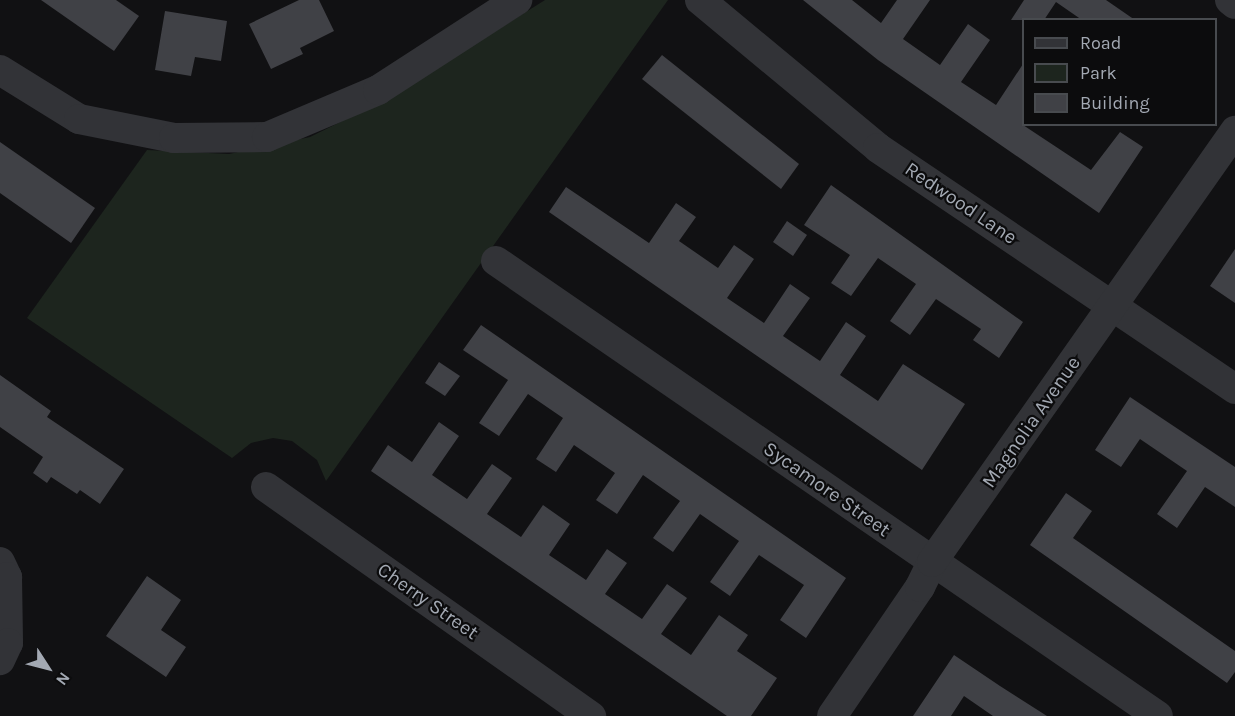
<!DOCTYPE html>
<html>
<head>
<meta charset="utf-8">
<style>
  body { margin:0 }
  #map { position:relative; width:1235px; height:716px; overflow:hidden; background:#111113; font-family:Karla,sans-serif }
  div>[style] { position:absolute }
  .green>* { inset:0; background:#1d251e }
  .building>* { inset:0; background:#404146 }
  .minor>* { height:30px; margin:-15px; padding:0 15px; transform-origin:15px; border-radius:15px; background:#323337 }
  span { translate:-50% -50%; white-space:nowrap; text-align:center; line-height:1.15; -webkit-text-stroke:4.5px #0c0c0d; paint-order:stroke }
  .street-label { font-size:20px; color:#a3a9b3 }
  .legend { position:absolute; left:1022px; top:18px; width:195px; height:108px; box-sizing:border-box; background:#0c0c0d; border:2px solid #484b4f; margin:0; padding:8px 10px; list-style:none; font-size:18px; color:#a3a9b3 }
  .legend li { display:flex; align-items:center; gap:12px; height:30px }
  .legend b { width:30px; border:2px solid #484b4f }
  .north { position:absolute; left:18px; top:638px; width:60px; height:60px; -webkit-text-stroke:4px #0c0c0d; paint-order:stroke; rotate:126deg; font-size:16px; font-weight:700; line-height:24px; text-align:center; color:#a3a9b3 }
  .north::after { content:''; display:block; margin:auto; width:21px; height:27px; background:#a3a9b3; clip-path:polygon(50% 0,100% 100%,50% 72%,0 100%) }
</style>
</head>
<body>
<div id="map">
  <div class="green">
    <div style="clip-path:polygon(545px 0,668px 0,326px 481px,317px 460px,292px 441px,273px 438px,251px 443px,232px 458px,27px 318px,147px 150px,229px 154px,310px 137px,393px 96px)"></div>
  </div>
  <div class="building">
    <div style="clip-path:polygon(41px 0,116px 0,139px 16px,114px 51px)"></div>
    <div style="clip-path:polygon(299px 0,319px 0,334px 31px,300px 48px,303px 54px,271px 69px,249px 24px)"></div>
    <div style="clip-path:polygon(803px 0,852px 0,881px 23px,897px 0,930px 0,903px 39px,940px 65px,968px 24px,990px 40px,961px 82px,996px 105px,1023px 64px,1023px 125px,1091px 170px,1120px 132px,1143px 147px,1099px 213px,878px 60px)"></div>
    <div style="clip-path:polygon(1024px 0,1106px 0,1135px 20px,1082px 20px,1056px 2px,1044px 20px,1011px 20px)"></div>
    <div style="clip-path:polygon(165px 11px,227px 21px,221px 61px,195px 57px,191px 76px,155px 70px)"></div>
    <div style="clip-path:polygon(662px 55px,799px 164px,781px 189px,642px 79px)"></div>
    <div style="clip-path:polygon(0 142px,95px 208px,71px 243px,0 193px)"></div>
    <div style="clip-path:polygon(831px 185px,1023px 322px,999px 358px,973px 340px,981px 329px,936px 299px,910px 335px,890px 321px,916px 284px,878px 258px,851px 296px,831px 283px,850px 255px,804px 225px)"></div>
    <div style="clip-path:polygon(566px 187px,649px 243px,676px 203px,696px 217px,679px 241px,718px 268px,734px 245px,754px 259px,727px 298px,764px 323px,790px 284px,810px 298px,783px 336px,820px 361px,846px 322px,866px 336px,840px 375px,878px 401px,903px 364px,965px 404px,922px 470px,549px 212px)"></div>
    <div style="clip-path:polygon(787px 221px,807px 235px,793px 256px,773px 242px)"></div>
    <div style="clip-path:polygon(1235px 249px,1235px 303px,1210px 286px)"></div>
    <div style="clip-path:polygon(481px 325px,846px 578px,806px 638px,780px 620px,804px 585px,759px 555px,730px 596px,710px 582px,739px 541px,700px 514px,673px 552px,653px 538px,680px 501px,643px 475px,617px 514px,596px 500px,615px 473px,574px 445px,556px 472px,536px 459px,563px 418px,528px 394px,499px 436px,479px 423px,508px 380px,463px 350px)"></div>
    <div style="clip-path:polygon(439px 362px,460px 376px,445px 396px,425px 383px)"></div>
    <div style="clip-path:polygon(0 375px,51px 411px,47px 417px,124px 469px,100px 504px,80px 490px,77px 494px,51px 477px,47px 483px,33px 473px,43px 457px,0 427px)"></div>
    <div style="clip-path:polygon(1130px 397px,1235px 467px,1235px 507px,1205px 487px,1177px 528px,1157px 514px,1187px 471px,1140px 439px,1121px 467px,1095px 450px)"></div>
    <div style="clip-path:polygon(439px 422px,459px 436px,432px 475px,467px 499px,492px 464px,512px 478px,487px 514px,521px 537px,543px 505px,570px 524px,549px 555px,586px 580px,607px 549px,627px 563px,605px 594px,642px 619px,667px 584px,687px 598px,661px 634px,691px 655px,719px 615px,748px 635px,737px 651px,777px 678px,751px 716px,727px 716px,371px 471px,388px 445px,412px 462px)"></div>
    <div style="clip-path:polygon(1066px 493px,1092px 511px,1073px 538px,1235px 651px,1235px 672px,1227px 683px,1030px 545px)"></div>
    <div style="clip-path:polygon(147px 576px,181px 600px,161px 630px,186px 647px,166px 677px,106px 636px)"></div>
    <div style="clip-path:polygon(954px 655px,1000px 686px,1047px 716px,993px 716px,964px 696px,951px 716px,913px 716px)"></div>
  </div>
  <div class="minor">
    <div style="left:700px;top:0;width:231px;rotate:39.7deg"></div>
    <div style="left:878px;top:148px;width:431px;rotate:34deg"></div>
    <div style="left:1230px;top:0;width:6px;rotate:39deg"></div>
    <div style="left:0;top:70px;width:93px;rotate:31.8deg"></div>
    <div style="left:79px;top:119px;width:97px;rotate:11.3deg"></div>
    <div style="left:174px;top:138px;width:93px;rotate:-0.6deg"></div>
    <div style="left:267px;top:137px;width:121px;rotate:-22.9deg"></div>
    <div style="left:378px;top:90px;width:166px;rotate:-32.9deg"></div>
    <div style="left:496px;top:261px;width:803px;rotate:34.5deg"></div>
    <div style="left:266px;top:487px;width:398px;rotate:35.2deg"></div>
    <div style="left:0;top:562px;width:17px;rotate:65deg"></div>
    <div style="left:7px;top:577px;width:66px;rotate:89.1deg"></div>
    <div style="left:8px;top:643px;width:19px;rotate:115deg"></div>
    <div style="left:832px;top:716px;width:156px;rotate:-55.7deg"></div>
    <div style="left:920px;top:587px;width:28px;rotate:-64deg"></div>
    <div style="left:932px;top:562px;width:527px;rotate:-54.89deg"></div>
  </div>
  <div class="street-label">
    <span style="left:961px;top:203px;rotate:34deg">Redwood Lane</span>
    <span style="left:1031px;top:422px;rotate:-55deg">Magnolia Avenue</span>
    <span style="left:827px;top:489px;rotate:35deg">Sycamore Street</span>
    <span style="left:428px;top:601px;rotate:35deg">Cherry Street</span>
  </div>
  <ul class="legend">
  <li><b style="height:8px;background:#323337"></b>Road</li>
  <li><b style="height:16px;background:#1d251e"></b>Park</li>
  <li><b style="height:16px;background:#404146"></b>Building</li>
  </ul>
  <div class="north">N</div>
</div>
</body>
</html>
